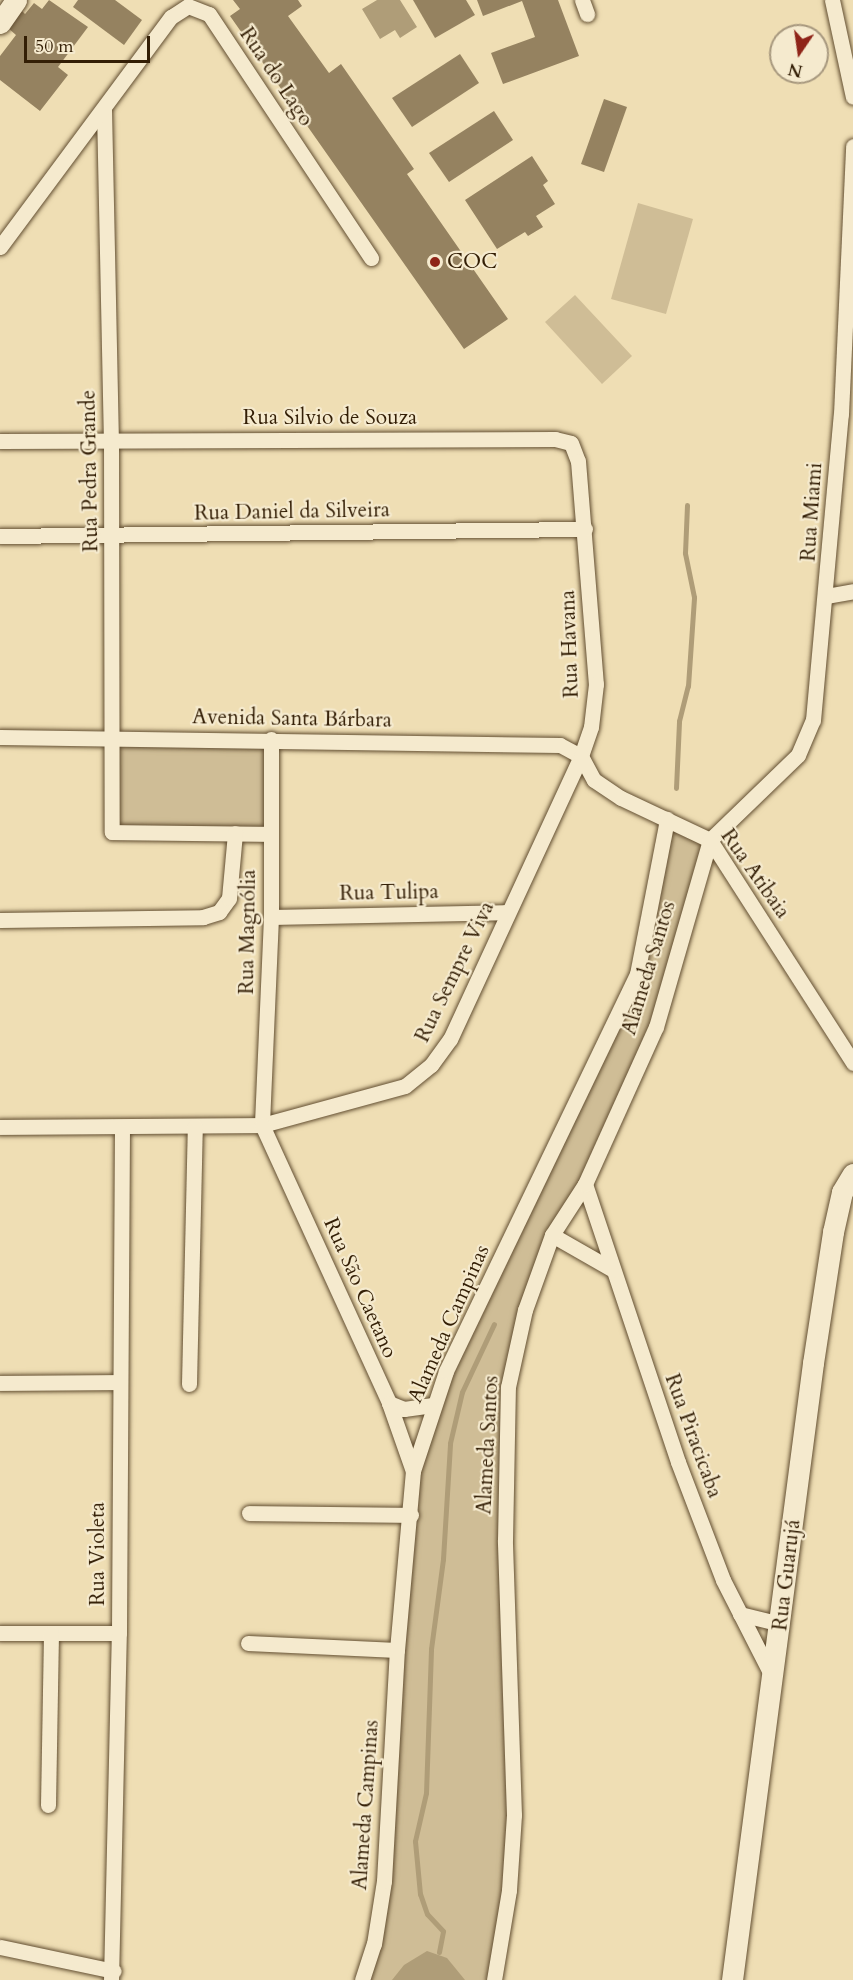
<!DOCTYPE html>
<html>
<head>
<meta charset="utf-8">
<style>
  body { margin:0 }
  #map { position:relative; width:853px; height:1980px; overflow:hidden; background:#efdeb4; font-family:Cardo,serif }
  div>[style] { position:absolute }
  .green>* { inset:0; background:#cfbd96 }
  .water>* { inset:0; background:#af9d78 }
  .stream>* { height:5px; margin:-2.5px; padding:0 2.5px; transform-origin:2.5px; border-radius:2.5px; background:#af9d78 }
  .building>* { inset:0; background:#958260 }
  .roads { filter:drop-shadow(0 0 2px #624e31) drop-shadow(0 0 2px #624e31) }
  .street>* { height:15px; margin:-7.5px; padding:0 7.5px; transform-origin:7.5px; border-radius:7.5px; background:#f5eace }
  .secondary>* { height:21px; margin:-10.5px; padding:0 10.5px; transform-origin:10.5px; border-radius:10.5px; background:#f5eace }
  .dots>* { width:16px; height:16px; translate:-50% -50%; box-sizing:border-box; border:3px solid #f5eace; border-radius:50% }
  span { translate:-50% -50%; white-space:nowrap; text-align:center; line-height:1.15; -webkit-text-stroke:4.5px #f5eace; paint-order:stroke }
  .street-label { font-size:21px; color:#331e05 }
  .poi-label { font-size:21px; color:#331e05 }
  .left { translate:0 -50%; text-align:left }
  .north { position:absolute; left:769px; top:24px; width:60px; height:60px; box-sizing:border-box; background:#f5eace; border:2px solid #a7987e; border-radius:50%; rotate:193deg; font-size:16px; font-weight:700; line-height:24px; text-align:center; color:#331e05 }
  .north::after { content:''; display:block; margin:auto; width:21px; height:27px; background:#8f2418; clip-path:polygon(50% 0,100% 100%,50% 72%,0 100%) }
  .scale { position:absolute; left:24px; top:36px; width:126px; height:27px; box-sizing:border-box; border:3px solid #331e05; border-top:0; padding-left:8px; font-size:18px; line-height:21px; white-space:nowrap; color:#331e05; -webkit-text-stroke:4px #f5eace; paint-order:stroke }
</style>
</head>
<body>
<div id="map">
  <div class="green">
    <div style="clip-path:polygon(638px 203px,693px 219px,666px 314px,611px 299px)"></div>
    <div style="clip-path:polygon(575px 295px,632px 356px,602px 384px,545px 322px)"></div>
    <div style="clip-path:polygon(112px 737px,271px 739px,271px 834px,112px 832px)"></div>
    <div style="clip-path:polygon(667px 819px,710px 840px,656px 1027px,552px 1236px,508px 1387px,514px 1815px,494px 1980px,362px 1980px,374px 1944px,411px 1515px,433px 1405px,637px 974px)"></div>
  </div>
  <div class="water">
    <div style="clip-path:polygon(377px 0,400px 0,417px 27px,400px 38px,395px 30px,380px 39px,362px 9px)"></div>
    <div style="clip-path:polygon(427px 1951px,447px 1958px,465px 1980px,392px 1980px,404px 1965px)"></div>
  </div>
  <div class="stream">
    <div style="left:676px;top:788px;width:67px;rotate:-87.4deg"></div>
    <div style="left:679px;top:721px;width:36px;rotate:-76deg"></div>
    <div style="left:688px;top:686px;width:89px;rotate:-86.1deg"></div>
    <div style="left:694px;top:597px;width:45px;rotate:-101.6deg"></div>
    <div style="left:685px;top:553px;width:48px;rotate:-87.6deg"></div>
    <div style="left:439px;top:1952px;width:21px;rotate:-79deg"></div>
    <div style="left:443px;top:1931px;width:23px;rotate:-133deg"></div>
    <div style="left:427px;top:1914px;width:21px;rotate:-109deg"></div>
    <div style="left:420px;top:1894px;width:53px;rotate:-95.4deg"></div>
    <div style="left:415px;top:1841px;width:49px;rotate:-77.1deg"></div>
    <div style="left:426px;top:1793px;width:144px;rotate:-88deg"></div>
    <div style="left:431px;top:1649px;width:91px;rotate:-82.4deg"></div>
    <div style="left:443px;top:1559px;width:116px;rotate:-86.5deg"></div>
    <div style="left:450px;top:1443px;width:52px;rotate:-76.8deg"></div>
    <div style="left:462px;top:1392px;width:75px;rotate:-64.8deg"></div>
  </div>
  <div class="building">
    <div style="clip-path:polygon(49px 0,88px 27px,58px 67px,68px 75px,40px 111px,0 80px,0 56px,16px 35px,8px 28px,21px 10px,25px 14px,34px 3px,42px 9px)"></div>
    <div style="clip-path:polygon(78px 0,115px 0,142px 20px,124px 45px,73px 7px)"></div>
    <div style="clip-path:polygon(233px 0,298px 0,302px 6px,288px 16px,329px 73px,341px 64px,414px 169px,407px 174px,508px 319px,464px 349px,230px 16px,240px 9px)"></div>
    <div style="clip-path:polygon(413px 0,466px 0,475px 15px,435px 38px)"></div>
    <div style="clip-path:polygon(477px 0,558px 0,579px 56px,503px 84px,491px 53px,535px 37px,522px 1px,483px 16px)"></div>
    <div style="clip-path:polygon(460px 54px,479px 83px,412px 127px,392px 98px)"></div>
    <div style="clip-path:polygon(604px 99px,627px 107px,604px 172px,581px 164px)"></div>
    <div style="clip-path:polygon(494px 111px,513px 140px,449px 182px,429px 153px)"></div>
    <div style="clip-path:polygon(532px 156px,548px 181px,543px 185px,555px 204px,536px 216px,543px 227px,528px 236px,525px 232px,497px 249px,465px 200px)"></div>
  </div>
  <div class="roads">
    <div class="street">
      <div style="left:582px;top:0;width:15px;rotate:70deg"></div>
      <div style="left:832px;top:0;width:99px;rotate:77.8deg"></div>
      <div style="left:104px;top:109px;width:331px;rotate:88.8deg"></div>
      <div style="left:111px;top:440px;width:392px;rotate:89.9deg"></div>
      <div style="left:112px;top:832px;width:159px;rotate:0.7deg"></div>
      <div style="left:0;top:247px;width:287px;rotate:-53.4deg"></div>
      <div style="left:171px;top:17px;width:20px;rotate:-33deg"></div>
      <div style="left:188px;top:6px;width:22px;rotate:21deg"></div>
      <div style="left:209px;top:14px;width:293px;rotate:56.4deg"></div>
      <div style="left:0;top:441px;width:555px;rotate:-0.21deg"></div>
      <div style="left:555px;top:439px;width:16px;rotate:14deg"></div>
      <div style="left:571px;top:443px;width:19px;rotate:69deg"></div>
      <div style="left:578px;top:461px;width:224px;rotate:85.4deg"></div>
      <div style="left:596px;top:684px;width:43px;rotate:96.6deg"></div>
      <div style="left:591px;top:727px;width:31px;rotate:109deg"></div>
      <div style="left:581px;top:756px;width:312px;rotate:114.8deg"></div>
      <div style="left:450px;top:1039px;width:32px;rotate:126deg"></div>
      <div style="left:431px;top:1065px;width:33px;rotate:141deg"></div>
      <div style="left:405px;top:1086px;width:148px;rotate:164.7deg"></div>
      <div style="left:262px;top:1125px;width:262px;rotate:179.6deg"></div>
      <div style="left:0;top:536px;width:585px;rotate:-0.69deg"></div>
      <div style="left:826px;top:596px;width:27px;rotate:-10deg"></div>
      <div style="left:0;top:737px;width:560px;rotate:0.82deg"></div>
      <div style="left:560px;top:745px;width:24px;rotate:28deg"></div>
      <div style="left:271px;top:739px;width:178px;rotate:90deg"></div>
      <div style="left:271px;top:917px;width:208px;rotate:92.5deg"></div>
      <div style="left:262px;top:1125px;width:306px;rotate:65.4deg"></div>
      <div style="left:389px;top:1403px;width:72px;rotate:70.6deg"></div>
      <div style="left:581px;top:756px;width:27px;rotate:62deg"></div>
      <div style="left:594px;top:780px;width:32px;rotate:34deg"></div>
      <div style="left:621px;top:798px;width:98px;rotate:25.3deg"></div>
      <div style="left:710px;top:840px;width:265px;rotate:57.3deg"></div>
      <div style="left:271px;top:917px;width:237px;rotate:-1.2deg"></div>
      <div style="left:0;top:920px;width:203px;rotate:-0.8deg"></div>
      <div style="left:203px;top:917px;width:17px;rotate:-17deg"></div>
      <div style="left:219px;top:912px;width:17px;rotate:-54deg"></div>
      <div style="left:229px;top:898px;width:65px;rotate:-84.7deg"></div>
      <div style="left:585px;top:1184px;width:293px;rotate:71.5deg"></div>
      <div style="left:678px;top:1462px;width:126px;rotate:69.1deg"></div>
      <div style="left:723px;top:1580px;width:108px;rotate:63deg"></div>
      <div style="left:552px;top:1235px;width:70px;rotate:29.8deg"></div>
      <div style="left:0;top:1383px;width:120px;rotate:-0.5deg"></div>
      <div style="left:189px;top:1384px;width:258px;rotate:-88.7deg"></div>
      <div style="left:389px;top:1403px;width:16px;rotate:22deg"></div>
      <div style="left:404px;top:1409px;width:29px;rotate:-8deg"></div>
      <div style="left:249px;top:1513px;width:162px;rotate:0.7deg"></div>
      <div style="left:740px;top:1614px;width:42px;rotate:13.7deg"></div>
      <div style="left:0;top:1633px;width:119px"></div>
      <div style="left:248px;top:1643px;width:149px;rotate:2.7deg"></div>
      <div style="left:48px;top:1805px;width:172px;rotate:-89deg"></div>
      <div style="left:0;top:1947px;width:116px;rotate:11.9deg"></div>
      <div style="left:111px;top:1980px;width:347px;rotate:-88.7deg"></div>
      <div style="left:119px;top:1633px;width:506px;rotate:-89.66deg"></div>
      <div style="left:362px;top:1980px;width:38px;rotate:-72deg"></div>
      <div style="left:374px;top:1944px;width:64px;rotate:-81deg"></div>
      <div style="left:384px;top:1881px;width:231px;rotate:-86.8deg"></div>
      <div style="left:397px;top:1650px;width:180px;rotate:-84.9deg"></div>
      <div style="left:413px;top:1471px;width:105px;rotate:-71.7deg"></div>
      <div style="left:446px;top:1371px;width:441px;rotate:-64.3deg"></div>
      <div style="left:637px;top:974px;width:158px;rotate:-79deg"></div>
      <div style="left:494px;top:1980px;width:91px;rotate:-80.5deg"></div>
      <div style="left:509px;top:1890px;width:75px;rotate:-86.2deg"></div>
      <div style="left:514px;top:1815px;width:275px;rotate:-91.9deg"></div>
      <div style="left:505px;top:1540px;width:153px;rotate:-88.9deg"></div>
      <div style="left:508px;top:1387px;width:79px;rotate:-77.6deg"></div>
      <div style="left:525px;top:1310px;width:80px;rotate:-70.2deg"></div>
      <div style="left:552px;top:1235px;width:61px;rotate:-57.1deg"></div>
      <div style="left:585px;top:1184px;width:172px;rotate:-65.7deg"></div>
      <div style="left:656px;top:1027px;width:195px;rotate:-73.9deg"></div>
      <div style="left:710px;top:840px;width:122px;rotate:-44deg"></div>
      <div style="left:798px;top:755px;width:38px;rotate:-67deg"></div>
      <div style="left:813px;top:720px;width:307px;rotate:-84.8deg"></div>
      <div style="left:841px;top:414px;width:268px;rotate:-87.4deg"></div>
    </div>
    <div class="secondary">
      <div style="left:0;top:23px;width:28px;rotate:-55deg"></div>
      <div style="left:732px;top:1980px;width:622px;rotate:-82.52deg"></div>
      <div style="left:813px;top:1363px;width:133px;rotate:-81.3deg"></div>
      <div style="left:833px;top:1232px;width:41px;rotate:-77.3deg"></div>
      <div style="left:842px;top:1192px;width:21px;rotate:-59deg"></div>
    </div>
  </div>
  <div class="dots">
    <div style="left:435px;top:262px;background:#8f2418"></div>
  </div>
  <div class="street-label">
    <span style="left:276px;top:77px;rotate:56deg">Rua do Lago</span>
    <span style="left:330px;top:418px">Rua Silvio de Souza</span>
    <span style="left:90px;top:471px;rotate:-91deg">Rua Pedra Grande</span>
    <span style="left:292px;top:512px;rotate:-1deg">Rua Daniel da Silveira</span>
    <span style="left:812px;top:512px;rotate:-86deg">Rua Miami</span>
    <span style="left:570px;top:644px;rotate:-92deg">Rua Havana</span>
    <span style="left:292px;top:719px;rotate:1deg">Avenida Santa Bárbara</span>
    <span style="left:755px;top:874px;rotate:55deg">Rua Atibaia</span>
    <span style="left:389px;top:893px;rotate:-1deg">Rua Tulipa</span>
    <span style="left:248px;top:932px;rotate:-89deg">Rua Magnólia</span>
    <span style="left:649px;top:968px;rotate:-73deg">Alameda Santos</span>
    <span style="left:455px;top:972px;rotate:-64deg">Rua Sempre Viva</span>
    <span style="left:360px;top:1288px;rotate:66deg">Rua São Caetano</span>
    <span style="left:449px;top:1324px;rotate:-66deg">Alameda Campinas</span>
    <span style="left:693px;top:1436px;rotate:70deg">Rua Piracicaba</span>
    <span style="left:488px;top:1445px;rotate:-87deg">Alameda Santos</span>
    <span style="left:98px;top:1554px;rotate:-90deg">Rua Violeta</span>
    <span style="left:787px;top:1575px;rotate:-83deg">Rua Guarujá</span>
    <span style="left:366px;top:1805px;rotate:-86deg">Alameda Campinas</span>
  </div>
  <div class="poi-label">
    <span class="left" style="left:447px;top:262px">COC</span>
  </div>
  <div class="north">N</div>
  <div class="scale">50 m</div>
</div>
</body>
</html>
